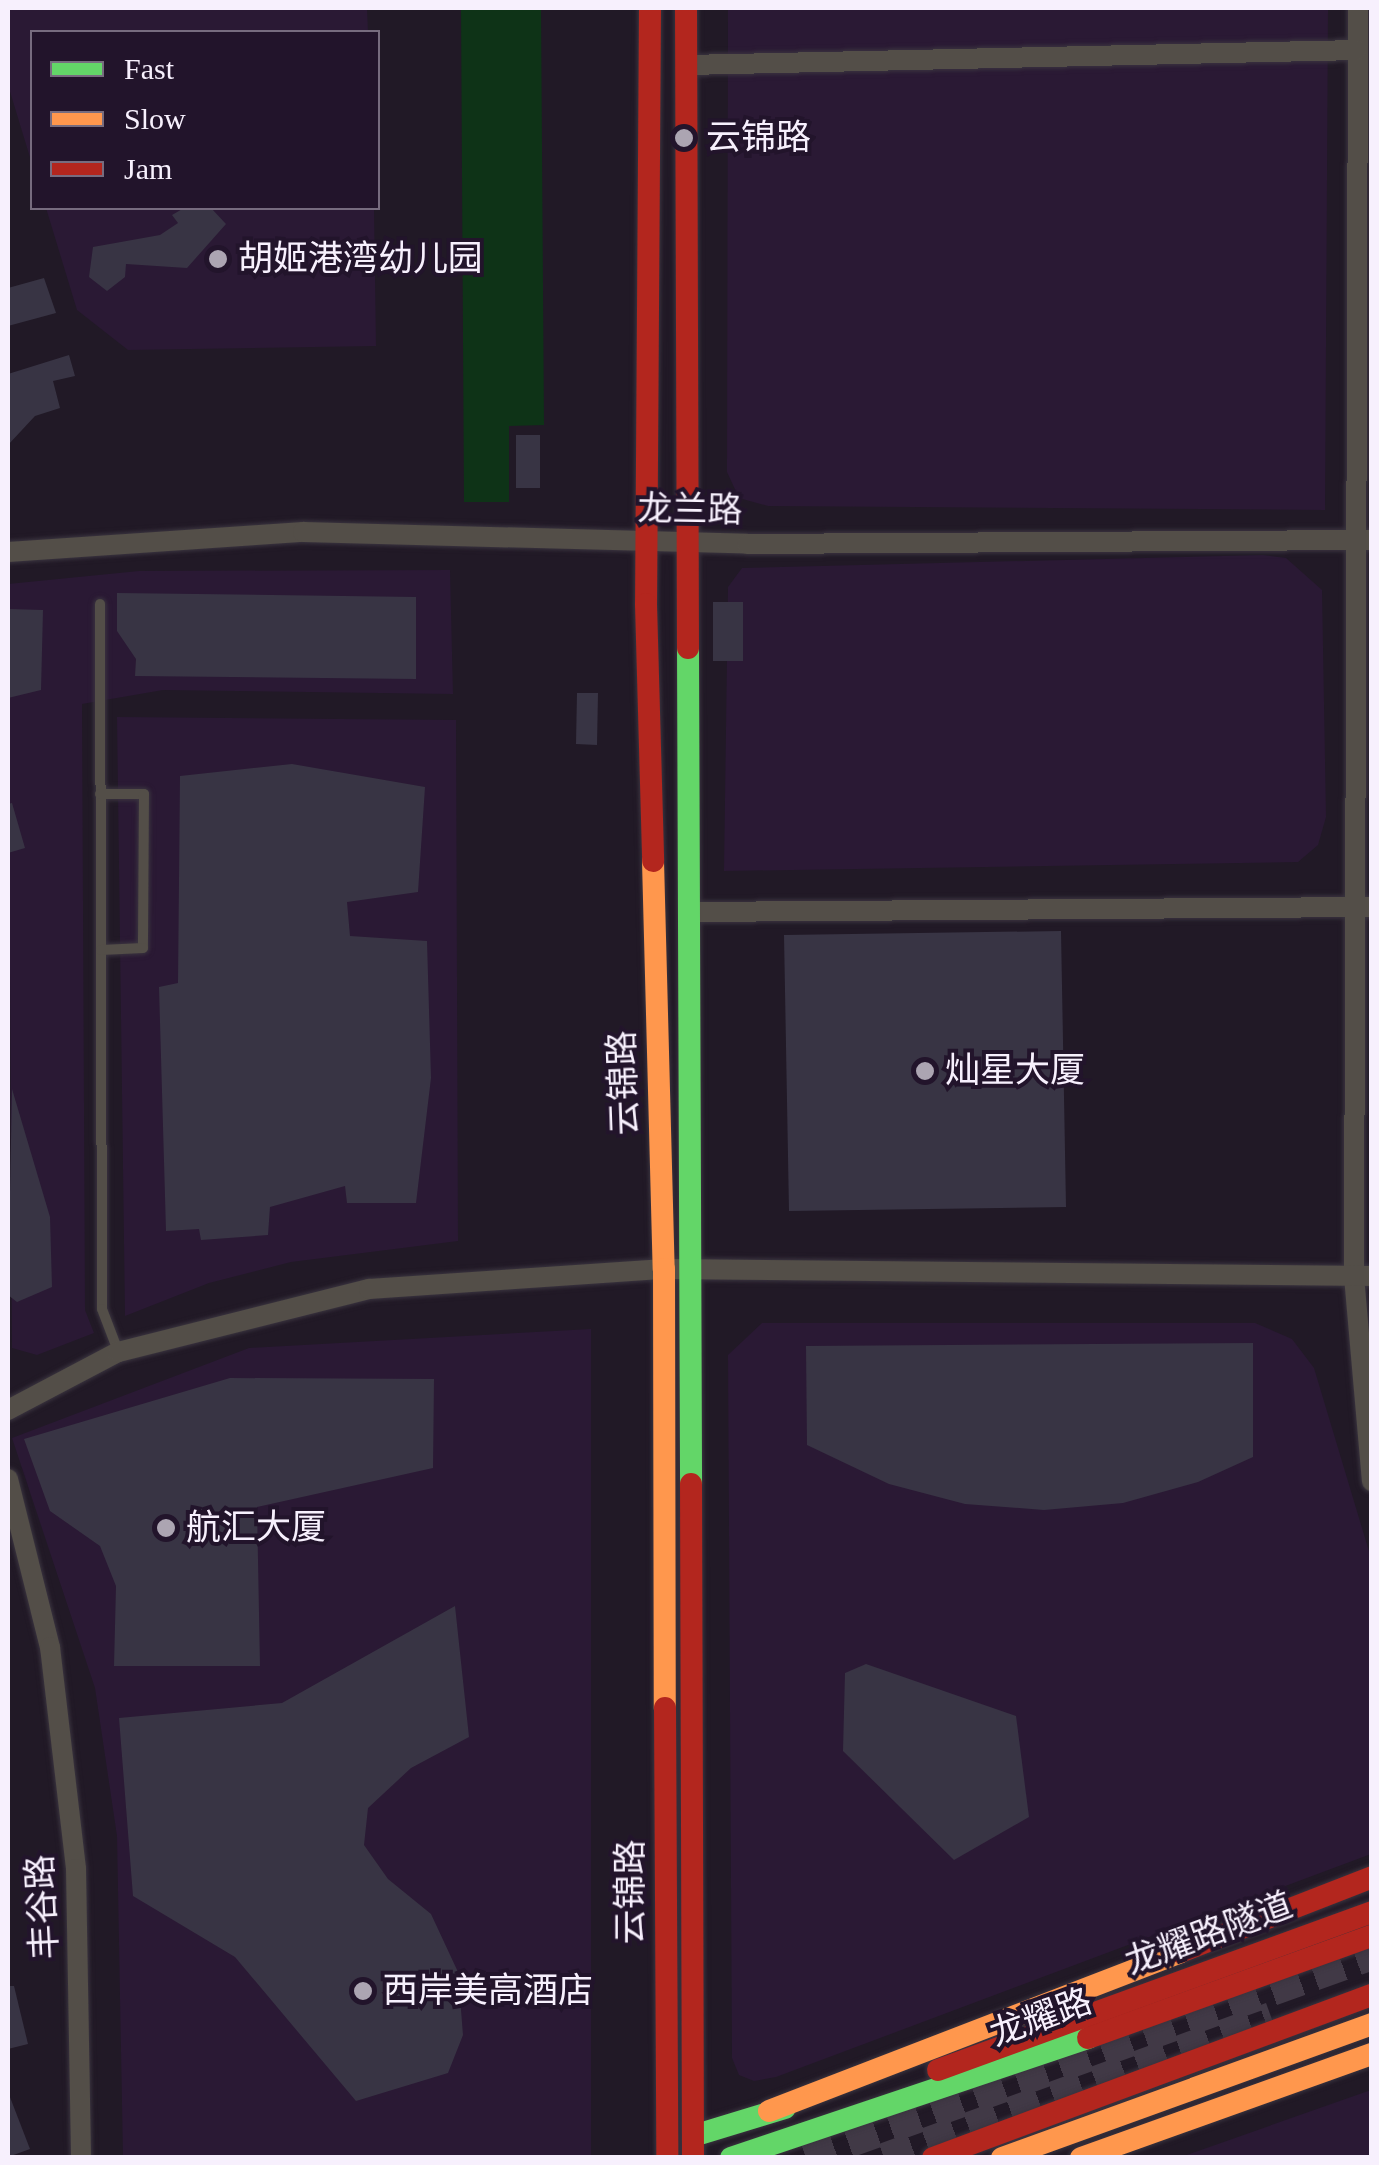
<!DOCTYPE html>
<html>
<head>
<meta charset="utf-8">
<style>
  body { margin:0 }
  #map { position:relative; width:1379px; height:2165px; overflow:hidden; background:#211926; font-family:"Times New Roman","Noto Sans SC",serif }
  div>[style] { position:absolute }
  .built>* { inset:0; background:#2a1934 }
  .green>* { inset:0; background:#0e3317 }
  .building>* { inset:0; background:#383444 }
  .secondary-tunnel>* { height:30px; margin-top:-15px; transform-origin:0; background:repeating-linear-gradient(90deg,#413946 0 30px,transparent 0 45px) }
  .roads { filter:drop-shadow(0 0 2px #3a343f) drop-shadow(0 0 2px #3a343f) }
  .lane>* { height:10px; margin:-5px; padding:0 5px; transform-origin:5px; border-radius:5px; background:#534e48 }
  .street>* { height:20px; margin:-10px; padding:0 10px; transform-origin:10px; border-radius:10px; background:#534e48 }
  .fast>* { height:22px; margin:-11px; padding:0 11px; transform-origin:11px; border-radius:11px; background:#63d668 }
  .slow>* { height:22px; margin:-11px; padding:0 11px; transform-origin:11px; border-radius:11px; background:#ff974d }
  .jam>* { height:22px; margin:-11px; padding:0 11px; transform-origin:11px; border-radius:11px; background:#b3261e }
  .dots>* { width:28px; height:28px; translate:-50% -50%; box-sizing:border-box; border:5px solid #22142b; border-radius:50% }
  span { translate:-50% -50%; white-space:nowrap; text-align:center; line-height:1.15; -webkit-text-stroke:8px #22142b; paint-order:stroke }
  .poi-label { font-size:35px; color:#f7f0fd }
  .left { translate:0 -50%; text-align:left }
  .street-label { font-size:35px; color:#f7f0fd }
  .frame { position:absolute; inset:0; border:10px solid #f7f0fd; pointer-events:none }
  .legend { position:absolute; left:30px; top:30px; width:350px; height:180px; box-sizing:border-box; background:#22142b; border:2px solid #776c7f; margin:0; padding:12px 18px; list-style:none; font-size:30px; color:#f7f0fd }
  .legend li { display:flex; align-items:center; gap:20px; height:50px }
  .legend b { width:50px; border:2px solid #776c7f }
</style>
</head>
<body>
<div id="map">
  <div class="built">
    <div style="clip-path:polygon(8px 8px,367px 8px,368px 32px,32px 32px,32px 164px,8px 85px)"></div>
    <div style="clip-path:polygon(728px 8px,1328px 8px,1325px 510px,768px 506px,739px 498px,727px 472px)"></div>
    <div style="clip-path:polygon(46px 208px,374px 208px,376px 346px,128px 350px,77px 310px)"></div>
    <div style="clip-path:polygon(1263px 555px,1286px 558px,1322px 590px,1326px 817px,1318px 845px,1298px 862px,724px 871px,728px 587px,742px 568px)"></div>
    <div style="clip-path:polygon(450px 570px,453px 694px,163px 690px,82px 704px,85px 1310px,94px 1333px,37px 1355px,12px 1348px,8px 584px,139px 571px)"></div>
    <div style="clip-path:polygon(117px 717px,456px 720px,458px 1241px,291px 1262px,209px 1283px,125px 1316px)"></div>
    <div style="clip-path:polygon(762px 1323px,1255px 1323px,1292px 1339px,1314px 1368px,1371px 1558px,1371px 1854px,776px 2077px,754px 2081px,739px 2075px,732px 2058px,728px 1355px)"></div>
    <div style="clip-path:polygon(591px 1329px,591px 2157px,123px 2157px,117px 1836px,95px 1688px,12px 1438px,249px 1348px)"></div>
    <div style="clip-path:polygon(1371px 2090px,1371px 2157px,1181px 2157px)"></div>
  </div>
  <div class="green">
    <div style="clip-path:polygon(461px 8px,541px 8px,544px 425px,509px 426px,509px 502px,464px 502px)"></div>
  </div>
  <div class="building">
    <div style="clip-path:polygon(184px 208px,211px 208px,226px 224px,187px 268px,126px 264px,125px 277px,107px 291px,89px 277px,93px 247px,160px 235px,178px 223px,172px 215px)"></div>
    <div style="clip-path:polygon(44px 278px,56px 313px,8px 326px,8px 288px)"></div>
    <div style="clip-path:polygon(69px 355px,75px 376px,53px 381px,60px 408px,35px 416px,8px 445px,8px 374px)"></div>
    <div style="clip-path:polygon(516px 435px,540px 435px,540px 488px,516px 488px)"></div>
    <div style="clip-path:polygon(117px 593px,416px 597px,416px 679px,135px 676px,136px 659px,117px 631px)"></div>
    <div style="clip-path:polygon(713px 602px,743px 602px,743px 661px,713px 661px)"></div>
    <div style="clip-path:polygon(8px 609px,43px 610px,41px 690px,8px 698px)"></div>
    <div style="clip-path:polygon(577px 693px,598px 693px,597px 745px,576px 744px)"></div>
    <div style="clip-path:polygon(292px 764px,425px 787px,418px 892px,347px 902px,350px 936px,427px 941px,431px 1078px,416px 1203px,347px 1203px,345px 1186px,270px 1207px,268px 1235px,201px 1240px,199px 1229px,166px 1231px,159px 987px,178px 983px,180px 776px)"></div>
    <div style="clip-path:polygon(12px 803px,25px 848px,8px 853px,8px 804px)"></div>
    <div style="clip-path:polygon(1061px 931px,1066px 1207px,789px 1211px,784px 935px)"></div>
    <div style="clip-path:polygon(12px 1089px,50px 1217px,52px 1287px,17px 1302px,8px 1295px)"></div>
    <div style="clip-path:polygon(1253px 1343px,1253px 1457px,1198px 1482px,1123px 1503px,1044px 1510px,965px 1504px,889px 1484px,807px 1445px,806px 1346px)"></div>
    <div style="clip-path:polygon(230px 1378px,434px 1379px,433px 1468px,257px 1507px,260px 1666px,114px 1666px,116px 1586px,100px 1546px,50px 1511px,24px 1439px)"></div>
    <div style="clip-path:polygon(455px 1606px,469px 1737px,411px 1768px,368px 1808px,364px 1845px,388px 1879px,431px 1914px,458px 1972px,463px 2035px,448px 2073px,356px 2101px,235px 1957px,133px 1896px,119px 1718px,282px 1703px)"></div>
    <div style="clip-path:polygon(866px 1664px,1016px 1716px,1029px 1817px,954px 1860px,843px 1751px,845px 1673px)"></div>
    <div style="clip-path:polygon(8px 1986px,14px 1986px,28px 2044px,8px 2049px)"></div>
    <div style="clip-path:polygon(8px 2092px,30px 2149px,8px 2157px)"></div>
  </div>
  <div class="secondary-tunnel">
    <div style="left:806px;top:2158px;width:601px;rotate:-19.73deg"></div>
    <div style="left:884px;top:2158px;width:412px;rotate:-20deg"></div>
  </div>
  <div class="roads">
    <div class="lane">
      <div style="left:100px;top:604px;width:705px;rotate:89.84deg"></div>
      <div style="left:102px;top:1309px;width:45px;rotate:69.1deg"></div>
      <div style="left:100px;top:794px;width:44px"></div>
      <div style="left:144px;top:794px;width:154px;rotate:90.4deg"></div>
      <div style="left:143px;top:948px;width:42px;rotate:177.3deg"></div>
    </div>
    <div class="street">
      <div style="left:1358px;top:8px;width:1268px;rotate:90.18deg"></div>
      <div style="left:1354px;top:1276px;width:206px;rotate:85deg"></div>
      <div style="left:687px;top:65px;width:670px;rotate:-1.28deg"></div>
      <div style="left:8px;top:552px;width:296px;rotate:-3.9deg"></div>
      <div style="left:303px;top:532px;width:444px;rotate:1.5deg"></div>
      <div style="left:747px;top:544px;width:625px;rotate:-0.37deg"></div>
      <div style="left:689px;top:912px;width:683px;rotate:-0.42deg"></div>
      <div style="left:8px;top:1410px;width:124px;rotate:-27.8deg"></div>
      <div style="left:118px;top:1352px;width:259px;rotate:-14.1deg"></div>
      <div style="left:369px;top:1289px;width:296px;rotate:-3.9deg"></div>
      <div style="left:664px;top:1269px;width:708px;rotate:0.57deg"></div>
      <div style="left:8px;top:1479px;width:173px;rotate:76deg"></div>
      <div style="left:50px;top:1647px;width:224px;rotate:83.3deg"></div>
      <div style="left:76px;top:1869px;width:289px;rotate:89deg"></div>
    </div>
    <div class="fast">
      <div style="left:688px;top:648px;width:836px;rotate:89.79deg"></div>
      <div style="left:693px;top:2136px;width:96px;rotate:-16.9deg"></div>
      <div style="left:731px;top:2158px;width:377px;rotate:-18.6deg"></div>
    </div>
    <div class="slow">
      <div style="left:653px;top:861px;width:408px;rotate:88.5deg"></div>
      <div style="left:664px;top:1269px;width:439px;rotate:89.9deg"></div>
      <div style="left:769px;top:2111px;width:441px;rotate:-21.1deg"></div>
      <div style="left:1002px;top:2158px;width:394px;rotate:-19.9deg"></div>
      <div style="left:1081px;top:2158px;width:309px;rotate:-19.7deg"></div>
    </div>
    <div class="jam">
      <div style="left:650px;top:8px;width:596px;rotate:90.38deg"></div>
      <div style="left:646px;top:604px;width:257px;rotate:88.4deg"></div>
      <div style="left:686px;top:8px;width:640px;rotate:89.82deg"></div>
      <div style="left:691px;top:1484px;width:674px;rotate:89.83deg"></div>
      <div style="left:665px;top:1708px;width:450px;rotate:89.7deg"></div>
      <div style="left:1180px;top:1952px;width:206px;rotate:-21.3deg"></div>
      <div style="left:1088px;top:2038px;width:302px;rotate:-19.8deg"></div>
      <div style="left:938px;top:2070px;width:462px;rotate:-20deg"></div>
      <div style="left:933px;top:2158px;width:468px;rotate:-20.4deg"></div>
    </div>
  </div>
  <div class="dots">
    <div style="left:684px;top:138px;background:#aca5b2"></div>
    <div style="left:218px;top:259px;background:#aca5b2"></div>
    <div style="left:925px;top:1071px;background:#aca5b2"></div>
    <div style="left:166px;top:1528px;background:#aca5b2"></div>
    <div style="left:363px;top:1991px;background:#aca5b2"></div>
  </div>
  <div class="poi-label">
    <span class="left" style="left:706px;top:138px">云锦路</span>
    <span class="left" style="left:238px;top:259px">胡姬港湾幼儿园</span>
    <span class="left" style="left:945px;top:1071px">灿星大厦</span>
    <span class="left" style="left:186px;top:1528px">航汇大厦</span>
    <span class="left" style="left:383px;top:1991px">西岸美高酒店</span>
  </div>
  <div class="street-label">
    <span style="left:690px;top:510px;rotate:1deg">龙兰路</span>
    <span style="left:624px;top:1083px;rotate:-92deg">云锦路</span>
    <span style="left:631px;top:1892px;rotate:-90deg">云锦路</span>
    <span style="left:43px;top:1907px;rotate:-93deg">丰谷路</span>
    <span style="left:1209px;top:1934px;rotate:-20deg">龙耀路隧道</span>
    <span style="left:1041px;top:2018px;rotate:-20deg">龙耀路</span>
  </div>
  <div class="frame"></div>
  <ul class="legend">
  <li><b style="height:12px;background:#63d668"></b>Fast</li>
  <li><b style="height:12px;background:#ff974d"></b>Slow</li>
  <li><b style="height:12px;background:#b3261e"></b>Jam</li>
  </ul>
</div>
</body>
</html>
